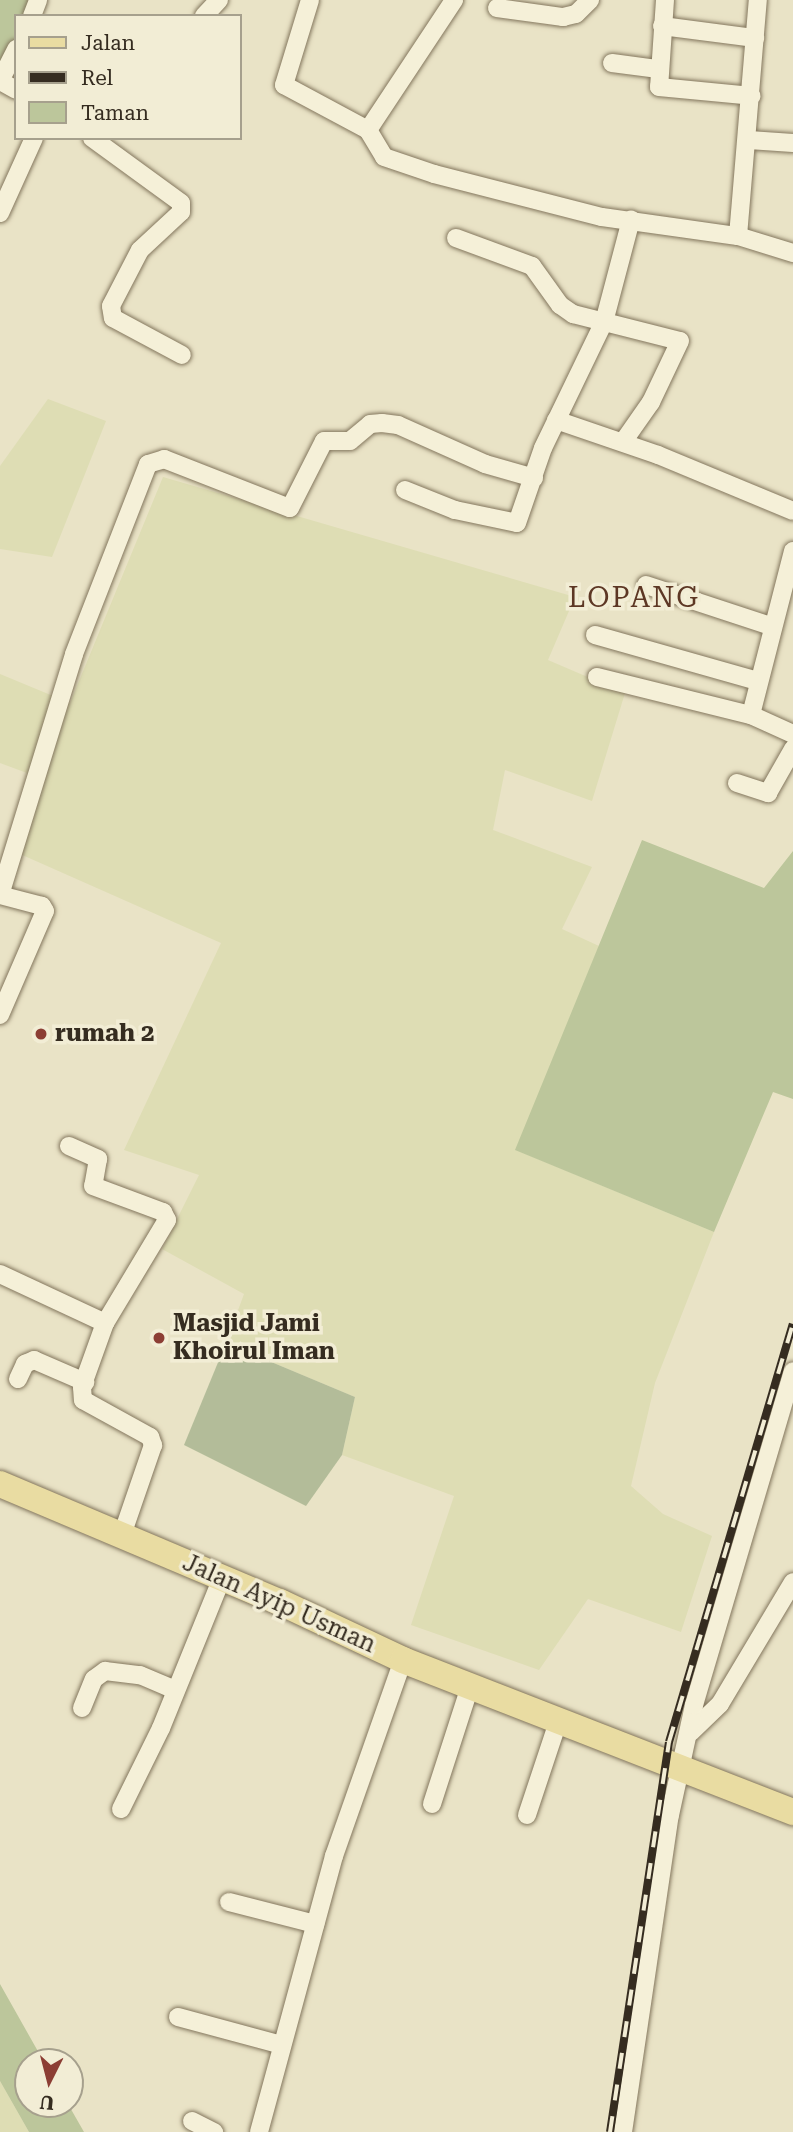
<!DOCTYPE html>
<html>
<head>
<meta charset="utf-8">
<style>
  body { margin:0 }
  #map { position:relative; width:793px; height:2132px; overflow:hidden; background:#e9e3c6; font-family:"Roboto Serif",serif }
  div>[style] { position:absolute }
  .farmland>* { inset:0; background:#deddb4 }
  .green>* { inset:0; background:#bcc69b }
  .cemetery>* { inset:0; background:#b3bc99 }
  .roads { filter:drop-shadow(0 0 2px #83765d) drop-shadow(0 0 2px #83765d) }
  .minor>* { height:18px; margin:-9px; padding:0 9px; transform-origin:9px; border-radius:9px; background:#f5f0d8 }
  .primary>* { height:26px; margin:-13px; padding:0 13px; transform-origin:13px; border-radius:13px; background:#e9dca2 }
  .rail>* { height:8px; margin-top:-4px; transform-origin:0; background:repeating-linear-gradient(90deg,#f2edd5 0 16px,#352c20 0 32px); box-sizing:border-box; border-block:2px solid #352c20 }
  .dots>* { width:19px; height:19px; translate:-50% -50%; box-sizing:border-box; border:4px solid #f2edd5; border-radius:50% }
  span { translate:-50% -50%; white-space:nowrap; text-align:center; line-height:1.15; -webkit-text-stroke:7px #f2edd5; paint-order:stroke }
  .poi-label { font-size:24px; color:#352c20; font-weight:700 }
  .left { translate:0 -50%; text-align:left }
  .street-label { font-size:24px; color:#352c20 }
  .quarter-label { font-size:28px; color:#5d3724; letter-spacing:2px }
  .legend { position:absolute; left:14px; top:14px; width:228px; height:126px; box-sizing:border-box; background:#f2edd5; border:2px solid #a6a08d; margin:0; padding:9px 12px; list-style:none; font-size:21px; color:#352c20 }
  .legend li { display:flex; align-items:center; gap:14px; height:35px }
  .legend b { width:35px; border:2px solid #a6a08d }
  .north { position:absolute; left:14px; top:2048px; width:70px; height:70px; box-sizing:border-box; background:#f2edd5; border:2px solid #a6a08d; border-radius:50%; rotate:186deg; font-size:19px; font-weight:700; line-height:28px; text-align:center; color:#352c20 }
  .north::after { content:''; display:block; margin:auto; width:24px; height:32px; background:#8c3e34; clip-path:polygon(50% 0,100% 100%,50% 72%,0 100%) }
</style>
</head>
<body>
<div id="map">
  <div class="farmland">
    <div style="clip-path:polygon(48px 399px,106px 421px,52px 557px,0 549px,0 466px)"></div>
    <div style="clip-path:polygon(163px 477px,575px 597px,548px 660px,625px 693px,592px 801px,505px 770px,493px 830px,592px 867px,562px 929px,599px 946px,516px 1150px,714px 1232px,655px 1383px,631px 1486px,663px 1514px,712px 1536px,681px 1632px,588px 1599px,539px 1670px,411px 1625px,454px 1496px,342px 1455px,355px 1397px,226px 1343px,244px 1294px,162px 1249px,199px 1175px,124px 1150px,221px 943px,20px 854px,43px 779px,0 763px,0 674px,70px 703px)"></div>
    <div style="clip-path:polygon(0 2081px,29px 2132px,0 2132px)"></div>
  </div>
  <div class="green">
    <div style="clip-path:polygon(0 0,30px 0,27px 16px,16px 16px,16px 46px,0 78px)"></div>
    <div style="clip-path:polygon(642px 840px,764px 888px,793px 851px,793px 1099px,773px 1092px,714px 1232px,515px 1150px)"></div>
    <div style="clip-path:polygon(0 1984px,44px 2062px,28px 2062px,28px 2104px,68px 2104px,84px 2132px,29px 2132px,0 2081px)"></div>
  </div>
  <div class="cemetery">
    <div style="clip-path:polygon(226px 1343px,355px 1397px,342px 1455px,306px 1506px,184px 1445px)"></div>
  </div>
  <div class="roads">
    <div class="minor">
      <div style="left:310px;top:0;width:89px;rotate:107deg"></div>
      <div style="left:284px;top:85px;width:95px;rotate:28.2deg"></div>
      <div style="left:665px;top:0;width:87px;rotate:93.9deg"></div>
      <div style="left:659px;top:87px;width:93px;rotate:5.5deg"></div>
      <div style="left:497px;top:8px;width:67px;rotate:7.8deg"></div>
      <div style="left:563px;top:17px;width:13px;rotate:-13deg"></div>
      <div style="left:576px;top:14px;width:20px;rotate:-45deg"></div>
      <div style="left:32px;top:16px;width:17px;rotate:-69deg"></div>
      <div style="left:204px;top:16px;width:22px;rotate:-47deg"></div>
      <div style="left:662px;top:26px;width:94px;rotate:7.4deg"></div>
      <div style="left:612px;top:63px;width:45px;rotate:7.6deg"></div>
      <div style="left:0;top:81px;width:36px;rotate:-63deg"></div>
      <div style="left:0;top:81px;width:18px;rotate:29deg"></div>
      <div style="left:368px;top:130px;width:31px;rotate:59deg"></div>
      <div style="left:384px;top:157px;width:53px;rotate:18.8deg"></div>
      <div style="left:434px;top:174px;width:173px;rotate:14.4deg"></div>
      <div style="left:602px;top:217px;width:137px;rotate:8deg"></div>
      <div style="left:738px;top:236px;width:58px;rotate:17.2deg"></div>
      <div style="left:368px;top:130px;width:156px;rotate:-56.5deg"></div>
      <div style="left:92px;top:138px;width:110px;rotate:36.1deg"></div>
      <div style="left:181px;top:203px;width:9px;rotate:90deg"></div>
      <div style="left:181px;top:212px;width:56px;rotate:137.2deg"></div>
      <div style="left:140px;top:250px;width:63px;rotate:117.4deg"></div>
      <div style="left:111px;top:306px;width:12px;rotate:81deg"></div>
      <div style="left:113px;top:318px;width:78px;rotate:28.2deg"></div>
      <div style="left:749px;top:140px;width:44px;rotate:3.9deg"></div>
      <div style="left:0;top:213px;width:82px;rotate:-65.6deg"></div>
      <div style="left:738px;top:236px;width:237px;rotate:-85.2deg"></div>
      <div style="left:456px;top:238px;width:81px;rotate:20.2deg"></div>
      <div style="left:532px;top:266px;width:48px;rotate:54.3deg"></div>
      <div style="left:560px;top:305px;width:16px;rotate:35deg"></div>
      <div style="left:573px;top:314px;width:110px;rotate:14.2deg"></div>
      <div style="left:680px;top:341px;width:68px;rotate:115.4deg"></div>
      <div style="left:651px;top:402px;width:49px;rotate:125deg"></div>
      <div style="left:556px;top:420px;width:108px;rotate:18.9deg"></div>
      <div style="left:658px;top:455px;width:146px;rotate:22.5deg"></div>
      <div style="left:405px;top:490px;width:54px;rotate:21.8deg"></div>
      <div style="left:455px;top:510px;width:63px;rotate:11.8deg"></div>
      <div style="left:517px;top:523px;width:79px;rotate:-70.9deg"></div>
      <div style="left:543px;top:448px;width:140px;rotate:-64.2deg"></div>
      <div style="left:604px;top:322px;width:106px;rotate:-75.2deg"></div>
      <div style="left:793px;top:551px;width:169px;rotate:104.4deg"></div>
      <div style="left:751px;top:715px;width:46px;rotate:24.3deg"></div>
      <div style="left:646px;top:585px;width:132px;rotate:18.2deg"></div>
      <div style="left:595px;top:635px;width:169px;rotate:15.8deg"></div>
      <div style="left:597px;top:677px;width:159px;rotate:13.9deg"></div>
      <div style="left:737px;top:783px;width:33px;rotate:18deg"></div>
      <div style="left:768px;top:793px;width:51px;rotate:-60.4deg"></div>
      <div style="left:0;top:1015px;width:113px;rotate:-66.6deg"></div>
      <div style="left:45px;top:911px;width:6px;rotate:-121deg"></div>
      <div style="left:42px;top:906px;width:43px;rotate:-165.3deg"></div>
      <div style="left:0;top:895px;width:252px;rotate:-72.9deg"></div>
      <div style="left:74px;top:654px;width:204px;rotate:-68.7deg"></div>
      <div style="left:148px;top:464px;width:17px;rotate:-17deg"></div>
      <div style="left:164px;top:459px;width:135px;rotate:21.3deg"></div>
      <div style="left:290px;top:508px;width:75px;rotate:-63.1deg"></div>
      <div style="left:324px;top:441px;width:26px"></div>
      <div style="left:350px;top:441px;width:26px;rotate:-40deg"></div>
      <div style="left:370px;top:424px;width:12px;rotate:-5deg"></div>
      <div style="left:382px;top:423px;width:16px;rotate:7deg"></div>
      <div style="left:398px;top:425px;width:95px;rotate:24.1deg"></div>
      <div style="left:485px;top:464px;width:51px;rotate:15.9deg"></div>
      <div style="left:69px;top:1146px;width:32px;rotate:24deg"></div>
      <div style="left:98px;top:1159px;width:27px;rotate:100deg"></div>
      <div style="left:93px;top:1186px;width:75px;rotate:20.4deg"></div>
      <div style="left:163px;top:1212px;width:9px;rotate:63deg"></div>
      <div style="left:167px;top:1220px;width:120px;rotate:121deg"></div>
      <div style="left:105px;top:1323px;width:68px;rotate:109.8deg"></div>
      <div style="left:82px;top:1387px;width:13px;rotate:86deg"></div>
      <div style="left:83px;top:1400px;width:77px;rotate:28.9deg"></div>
      <div style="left:150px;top:1437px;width:9px;rotate:69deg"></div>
      <div style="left:153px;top:1445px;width:95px;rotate:109deg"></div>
      <div style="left:0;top:1274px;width:116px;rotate:25deg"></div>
      <div style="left:18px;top:1379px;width:17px;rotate:-65deg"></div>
      <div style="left:25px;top:1364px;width:10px;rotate:-24deg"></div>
      <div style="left:34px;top:1360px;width:56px;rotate:23.3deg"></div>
      <div style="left:82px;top:1708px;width:31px;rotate:-68deg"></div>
      <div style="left:94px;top:1679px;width:14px;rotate:-36deg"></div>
      <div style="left:105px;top:1671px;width:35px;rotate:7deg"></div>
      <div style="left:140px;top:1675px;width:38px;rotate:23deg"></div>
      <div style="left:691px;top:1732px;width:40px;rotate:-44deg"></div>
      <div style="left:720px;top:1704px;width:142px;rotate:-59.1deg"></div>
      <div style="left:432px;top:1804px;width:124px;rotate:-72.1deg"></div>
      <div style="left:121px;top:1809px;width:90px;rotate:-63.7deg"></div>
      <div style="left:161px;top:1728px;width:162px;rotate:-67.9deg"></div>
      <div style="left:527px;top:1815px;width:98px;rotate:-71.6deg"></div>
      <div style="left:229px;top:1902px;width:89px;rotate:14.3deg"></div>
      <div style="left:178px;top:2017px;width:108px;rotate:15.1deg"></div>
      <div style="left:192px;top:2121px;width:25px;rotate:27deg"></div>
      <div style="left:259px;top:2132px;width:286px;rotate:-74.8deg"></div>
      <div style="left:334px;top:1856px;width:208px;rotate:-70.6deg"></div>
      <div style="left:623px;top:2132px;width:320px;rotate:-81.6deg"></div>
      <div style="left:670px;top:1815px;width:113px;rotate:-77.7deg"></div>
      <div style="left:694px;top:1705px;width:348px;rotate:-73.5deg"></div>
    </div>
    <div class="primary">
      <div style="left:0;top:1484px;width:304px;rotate:22.9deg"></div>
      <div style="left:280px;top:1602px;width:136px;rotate:25.2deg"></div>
      <div style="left:403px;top:1660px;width:419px;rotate:21.3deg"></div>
    </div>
  </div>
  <div class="rail">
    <div style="left:610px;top:2132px;width:394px;rotate:-81.4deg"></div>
    <div style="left:669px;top:1742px;width:436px;rotate:-73.5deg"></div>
  </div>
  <div class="dots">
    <div style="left:41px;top:1034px;background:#8c3e34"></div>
    <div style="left:159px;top:1338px;background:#8c3e34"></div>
  </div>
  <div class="poi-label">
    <span class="left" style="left:55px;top:1034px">rumah 2</span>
    <span class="left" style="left:173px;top:1338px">Masjid Jami<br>Khoirul Iman</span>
  </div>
  <div class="street-label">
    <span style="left:279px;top:1604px;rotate:24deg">Jalan Ayip Usman</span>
  </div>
  <div class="quarter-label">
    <span style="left:634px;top:598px">LOPANG</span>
  </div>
  <ul class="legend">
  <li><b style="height:9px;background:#e9dca2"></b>Jalan</li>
  <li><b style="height:9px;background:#352c20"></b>Rel</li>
  <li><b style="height:19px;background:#bcc69b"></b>Taman</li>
  </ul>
  <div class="north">U</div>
</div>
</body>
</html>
